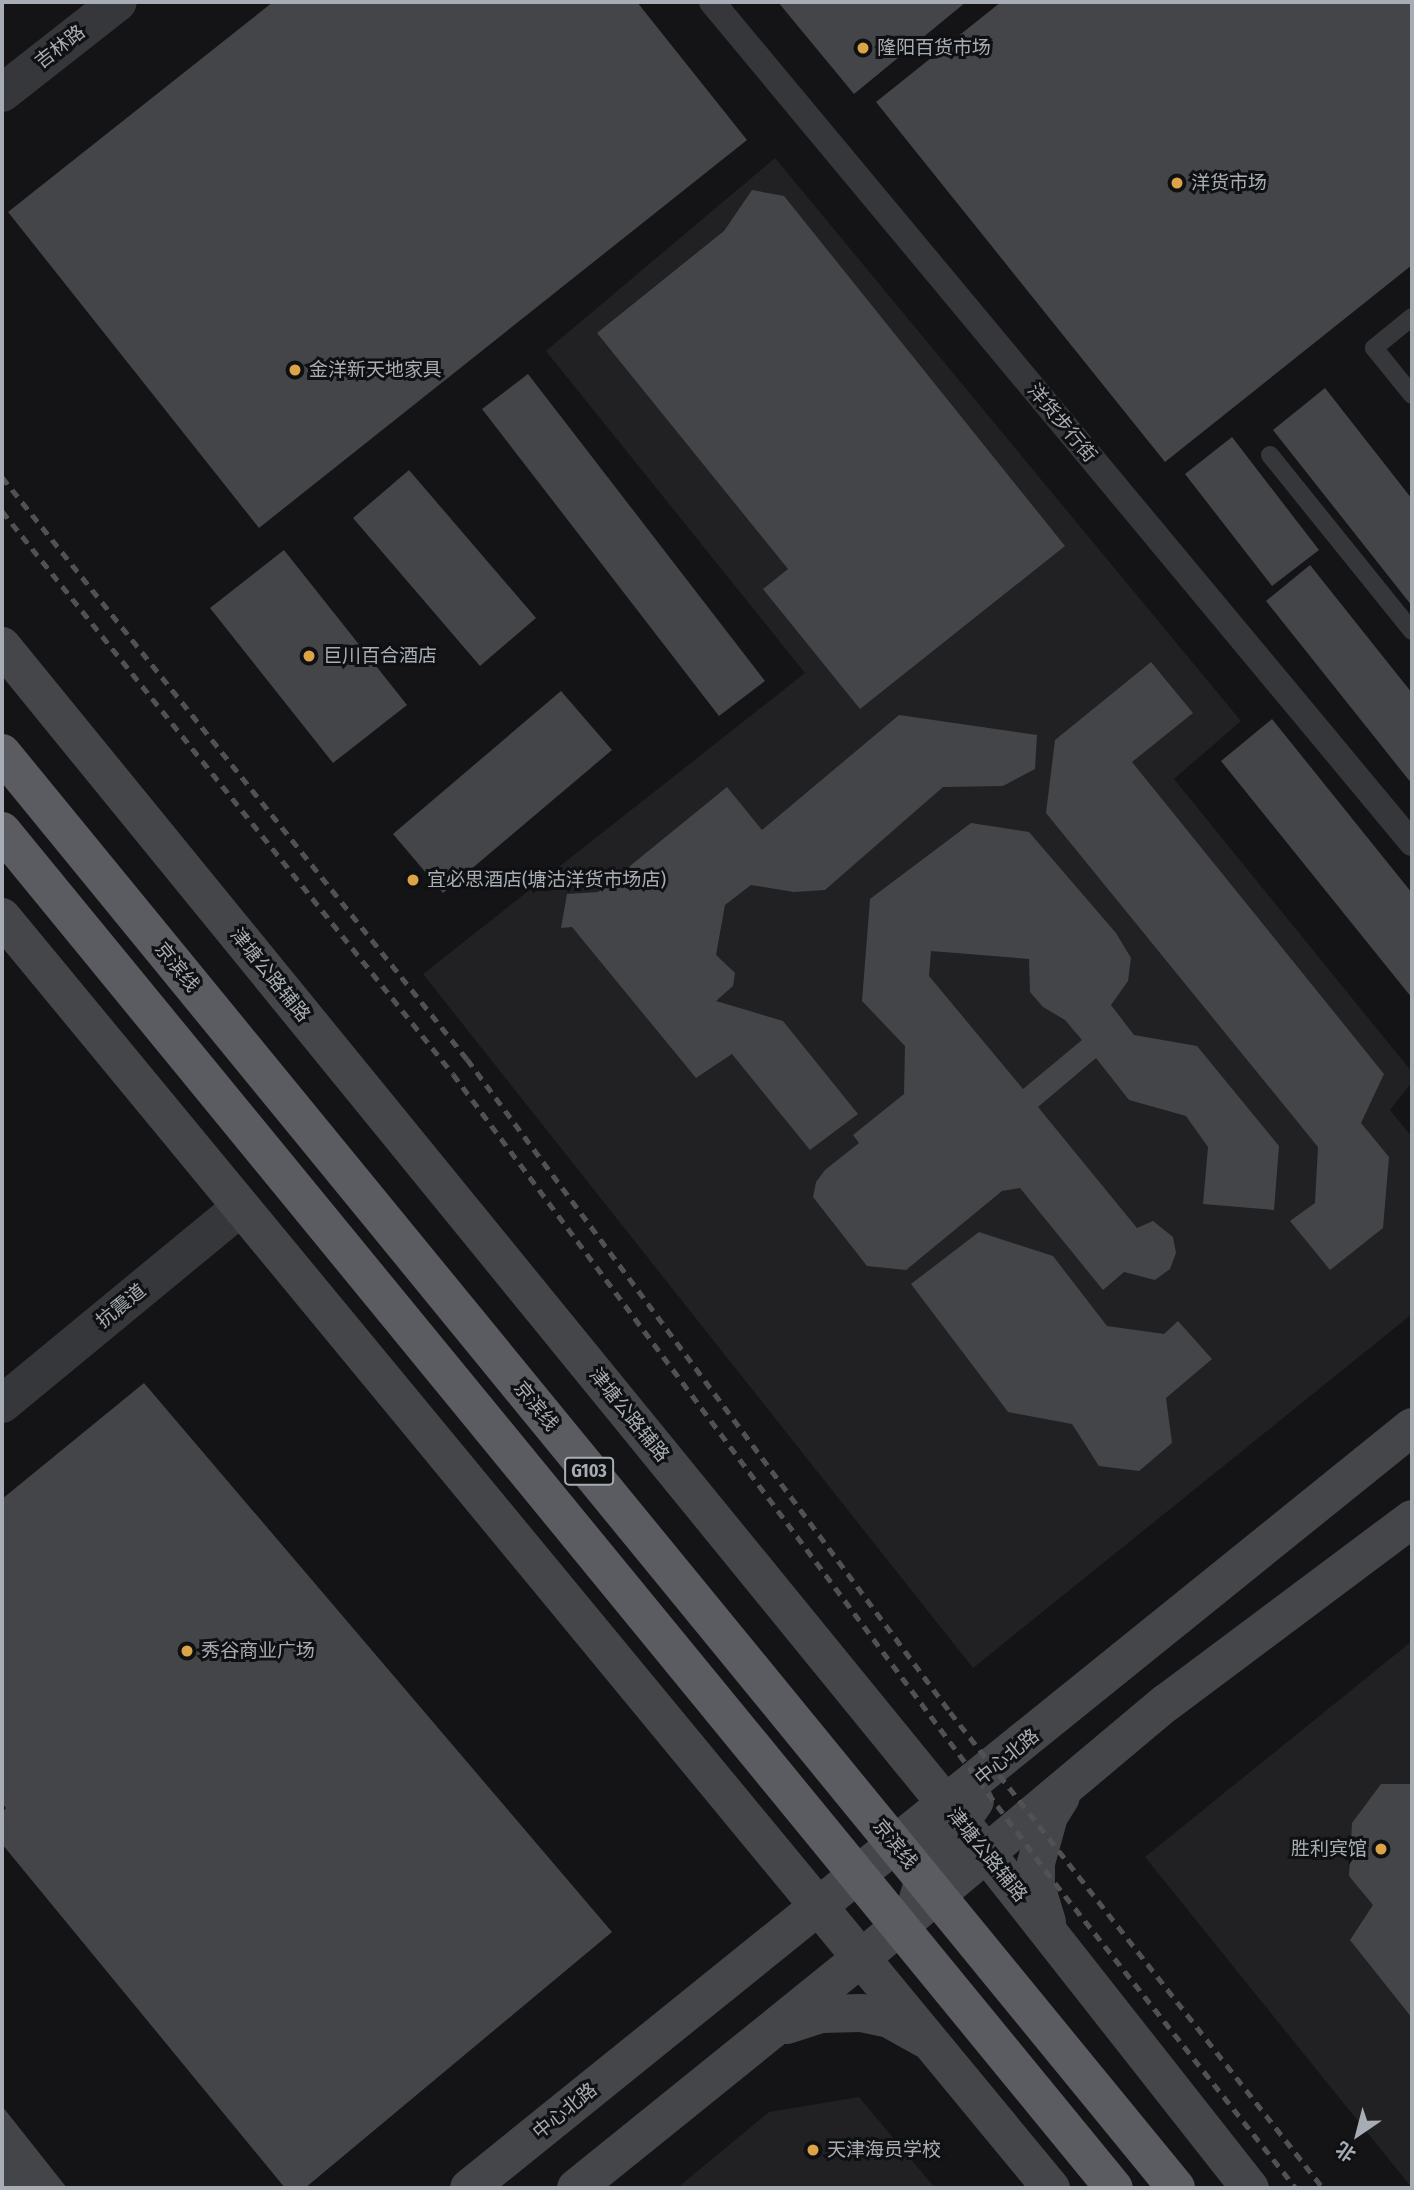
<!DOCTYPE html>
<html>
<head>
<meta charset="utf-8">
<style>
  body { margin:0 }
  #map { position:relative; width:1414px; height:2190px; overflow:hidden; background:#141416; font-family:"Fira Sans Condensed","Noto Sans SC",sans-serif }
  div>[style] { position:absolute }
  .built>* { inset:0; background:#212123 }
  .building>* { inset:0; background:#444548 }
  .service>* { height:18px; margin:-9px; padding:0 9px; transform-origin:9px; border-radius:9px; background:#36373a }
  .pedestrian>* { height:26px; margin:-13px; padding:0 13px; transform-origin:13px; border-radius:13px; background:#36373a }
  .tertiary>* { height:38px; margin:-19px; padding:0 19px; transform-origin:19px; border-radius:19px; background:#36373a }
  .secondary>* { height:38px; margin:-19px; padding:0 19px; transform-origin:19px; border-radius:19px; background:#44464a }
  .rail>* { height:5px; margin-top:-2.5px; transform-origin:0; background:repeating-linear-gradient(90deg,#4f5155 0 9px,transparent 0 16px) }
  .trunk-bridge>* { height:38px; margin:-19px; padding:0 19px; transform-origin:19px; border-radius:19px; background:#5a5c62 }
  .dots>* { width:19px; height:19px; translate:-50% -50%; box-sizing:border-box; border:4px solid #0f1011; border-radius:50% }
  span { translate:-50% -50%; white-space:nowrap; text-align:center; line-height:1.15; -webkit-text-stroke:6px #0f1011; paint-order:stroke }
  .shield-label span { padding:2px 5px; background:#0f1011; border:2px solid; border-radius:5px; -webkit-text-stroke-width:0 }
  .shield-label { font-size:18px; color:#a8acb4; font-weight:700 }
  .street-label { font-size:19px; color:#a8acb4 }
  .poi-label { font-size:19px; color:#a8acb4 }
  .left { translate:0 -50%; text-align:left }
  .right { translate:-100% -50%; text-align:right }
  .frame { position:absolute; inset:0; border:4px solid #a8acb4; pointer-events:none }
  .north { position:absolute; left:1323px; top:2099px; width:70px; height:70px; -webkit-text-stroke:5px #0f1011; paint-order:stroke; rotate:215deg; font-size:19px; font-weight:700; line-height:28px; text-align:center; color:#a8acb4 }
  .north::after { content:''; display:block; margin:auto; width:24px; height:32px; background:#a8acb4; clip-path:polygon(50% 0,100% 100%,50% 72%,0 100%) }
</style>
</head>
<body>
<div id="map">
  <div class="built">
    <div style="clip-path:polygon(775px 158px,1241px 721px,1174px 779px,1412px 1072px,1412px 1082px,1390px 1110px,1412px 1137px,1412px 1314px,973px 1668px,423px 974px,805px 673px,546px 351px)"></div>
    <div style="clip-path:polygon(1412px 1641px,1412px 2188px,1145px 1857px)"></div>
    <div style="clip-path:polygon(859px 2097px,935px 2188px,677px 2188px,769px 2112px)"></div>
  </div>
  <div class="building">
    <div style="clip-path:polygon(273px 2px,637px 2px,747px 140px,259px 528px,8px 212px)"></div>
    <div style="clip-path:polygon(778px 2px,966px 2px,854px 94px)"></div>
    <div style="clip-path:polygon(1001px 2px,1412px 2px,1412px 265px,1165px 462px,876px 102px)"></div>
    <div style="clip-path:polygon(752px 190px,784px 196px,1065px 546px,860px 709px,763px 589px,788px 569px,597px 333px,724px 231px)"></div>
    <div style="clip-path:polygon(528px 374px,765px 681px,719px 716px,482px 409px)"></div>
    <div style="clip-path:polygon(1325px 388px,1412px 499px,1412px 606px,1273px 430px)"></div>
    <div style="clip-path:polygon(1232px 437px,1319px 550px,1272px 586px,1185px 474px)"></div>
    <div style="clip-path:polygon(409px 470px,536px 618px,480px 666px,353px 518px)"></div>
    <div style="clip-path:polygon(284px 550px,407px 705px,333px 763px,210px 608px)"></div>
    <div style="clip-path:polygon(1310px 565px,1412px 693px,1412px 784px,1266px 601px)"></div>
    <div style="clip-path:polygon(1151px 662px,1193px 713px,1132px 762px,1384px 1074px,1361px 1123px,1389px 1157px,1383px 1228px,1330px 1270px,1290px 1221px,1315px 1203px,1318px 1147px,1046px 813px,1055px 740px)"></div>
    <div style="clip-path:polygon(561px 691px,612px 750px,443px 893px,393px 834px)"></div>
    <div style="clip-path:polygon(899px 715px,1037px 735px,1035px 769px,1003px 786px,943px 787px,825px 890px,794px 892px,751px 885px,725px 905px,716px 955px,735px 973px,733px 986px,716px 1001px,783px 1021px,858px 1114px,810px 1150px,732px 1054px,696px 1078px,572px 927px,561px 928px,567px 894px,598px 892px,727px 787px,762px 830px)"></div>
    <div style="clip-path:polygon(1272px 719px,1412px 893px,1412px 998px,1221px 761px)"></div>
    <div style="clip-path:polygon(evenodd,971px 823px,1029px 832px,1116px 933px,1131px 958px,1128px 981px,1111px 1005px,1134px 1035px,1197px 1046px,1279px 1146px,1274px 1210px,1203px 1204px,1208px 1147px,1186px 1116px,1129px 1100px,1096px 1058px,1038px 1107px,1137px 1228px,1153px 1221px,1173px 1237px,1176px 1253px,1170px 1269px,1155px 1280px,1124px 1272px,1103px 1290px,1020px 1188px,1002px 1191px,906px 1270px,867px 1266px,813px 1197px,816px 1182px,825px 1170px,859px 1143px,853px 1135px,904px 1094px,905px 1046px,862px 1001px,870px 899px,971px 823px,931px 951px,1029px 959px,1030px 992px,1043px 1007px,1065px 1020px,1082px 1040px,1023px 1089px,929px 976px,931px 951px)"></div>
    <div style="clip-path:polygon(979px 1232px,1053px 1256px,1107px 1326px,1164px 1334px,1178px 1321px,1212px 1359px,1166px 1398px,1172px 1443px,1139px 1471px,1099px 1466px,1072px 1424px,1008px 1412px,911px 1284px)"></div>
    <div style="clip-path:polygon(144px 1383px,612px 1932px,305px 2188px,285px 2188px,2px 1844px,2px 1812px,6px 1808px,2px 1803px,2px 1499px)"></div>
    <div style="clip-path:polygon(1381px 1784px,1412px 1784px,1412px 2018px,1350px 1940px,1373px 1905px,1349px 1876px,1352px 1823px)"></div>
    <div style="clip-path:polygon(2px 2106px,67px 2188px,6px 2188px,2px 2183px)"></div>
  </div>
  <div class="service">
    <div style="left:1412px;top:317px;width:49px;rotate:140.8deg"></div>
    <div style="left:1374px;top:348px;width:60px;rotate:51deg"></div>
    <div style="left:1270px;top:455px;width:226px;rotate:51.1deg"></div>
  </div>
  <div class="pedestrian">
    <div style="left:712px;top:2px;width:1094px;rotate:50.23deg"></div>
  </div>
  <div class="tertiary">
    <div style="left:2px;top:93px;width:147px;rotate:-38.1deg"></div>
    <div style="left:2px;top:1404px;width:308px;rotate:-39.5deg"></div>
  </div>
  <div class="secondary">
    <div style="left:2px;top:646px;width:1559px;rotate:50.81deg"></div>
    <div style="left:987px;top:1854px;width:425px;rotate:51.8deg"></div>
    <div style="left:2px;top:917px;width:1648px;rotate:50.47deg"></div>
    <div style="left:915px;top:1909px;width:42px;rotate:-73.3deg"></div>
    <div style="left:927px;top:1869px;width:83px;rotate:-54.8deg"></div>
    <div style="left:1047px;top:1922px;width:39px;rotate:-107deg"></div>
    <div style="left:1036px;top:1885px;width:22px;rotate:-90deg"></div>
    <div style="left:1036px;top:1863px;width:49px;rotate:-74.5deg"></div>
    <div style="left:1049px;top:1816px;width:22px;rotate:-58deg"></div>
    <div style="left:787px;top:2025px;width:36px;rotate:-18deg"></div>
    <div style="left:821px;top:2014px;width:40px;rotate:-1.4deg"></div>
    <div style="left:861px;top:2013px;width:29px;rotate:12deg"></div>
    <div style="left:889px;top:2019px;width:41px;rotate:29.1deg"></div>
    <div style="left:469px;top:2188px;width:1212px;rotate:-38.9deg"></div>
    <div style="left:576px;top:2188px;width:370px;rotate:-38.9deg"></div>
    <div style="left:864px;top:1956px;width:394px;rotate:-40deg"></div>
    <div style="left:1166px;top:1703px;width:307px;rotate:-36.8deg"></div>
  </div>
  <div class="rail">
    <div style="left:2px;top:477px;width:745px;rotate:51.38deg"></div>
    <div style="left:467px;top:1059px;width:812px;rotate:53.51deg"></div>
    <div style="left:950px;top:1712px;width:605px;rotate:51.92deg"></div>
    <div style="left:2px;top:511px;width:721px;rotate:51.3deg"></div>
    <div style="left:453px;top:1074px;width:1008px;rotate:53.35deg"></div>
    <div style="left:1055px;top:1883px;width:389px;rotate:51.7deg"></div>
  </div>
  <div class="trunk-bridge">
    <div style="left:2px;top:753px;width:1854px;rotate:50.71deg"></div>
    <div style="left:2px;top:831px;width:1754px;rotate:50.67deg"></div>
  </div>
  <div class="dots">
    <div style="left:863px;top:48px;background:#dca347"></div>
    <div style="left:1177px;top:183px;background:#dca347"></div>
    <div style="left:295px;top:370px;background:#dca347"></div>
    <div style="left:309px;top:656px;background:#dca347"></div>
    <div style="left:413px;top:880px;background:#dca347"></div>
    <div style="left:187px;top:1651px;background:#dca347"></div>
    <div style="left:1381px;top:1849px;background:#dca347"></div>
    <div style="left:813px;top:2150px;background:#dca347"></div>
  </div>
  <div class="shield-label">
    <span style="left:589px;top:1471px">G103</span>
  </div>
  <div class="street-label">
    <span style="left:60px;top:47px;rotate:-38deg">吉林路</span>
    <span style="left:1062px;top:423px;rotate:50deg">洋货步行街</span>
    <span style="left:177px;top:967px;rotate:51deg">京滨线</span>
    <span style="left:270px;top:975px;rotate:51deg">津塘公路辅路</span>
    <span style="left:121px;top:1306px;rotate:-39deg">抗震道</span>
    <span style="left:536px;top:1406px;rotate:51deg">京滨线</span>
    <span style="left:629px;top:1415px;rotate:51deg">津塘公路辅路</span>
    <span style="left:1007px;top:1757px;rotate:-39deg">中心北路</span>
    <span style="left:895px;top:1844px;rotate:51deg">京滨线</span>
    <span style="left:987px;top:1855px;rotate:51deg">津塘公路辅路</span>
    <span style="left:565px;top:2111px;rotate:-39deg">中心北路</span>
  </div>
  <div class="poi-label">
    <span class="left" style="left:877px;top:48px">隆阳百货市场</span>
    <span class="left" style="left:1191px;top:183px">洋货市场</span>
    <span class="left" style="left:309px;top:370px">金洋新天地家具</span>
    <span class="left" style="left:323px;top:656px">巨川百合酒店</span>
    <span class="left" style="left:427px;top:880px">宜必思酒店(塘沽洋货市场店)</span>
    <span class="left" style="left:201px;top:1651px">秀谷商业广场</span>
    <span class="right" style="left:1367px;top:1849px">胜利宾馆</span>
    <span class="left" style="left:827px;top:2150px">天津海员学校</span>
  </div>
  <div class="frame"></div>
  <div class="north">北</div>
</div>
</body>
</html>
